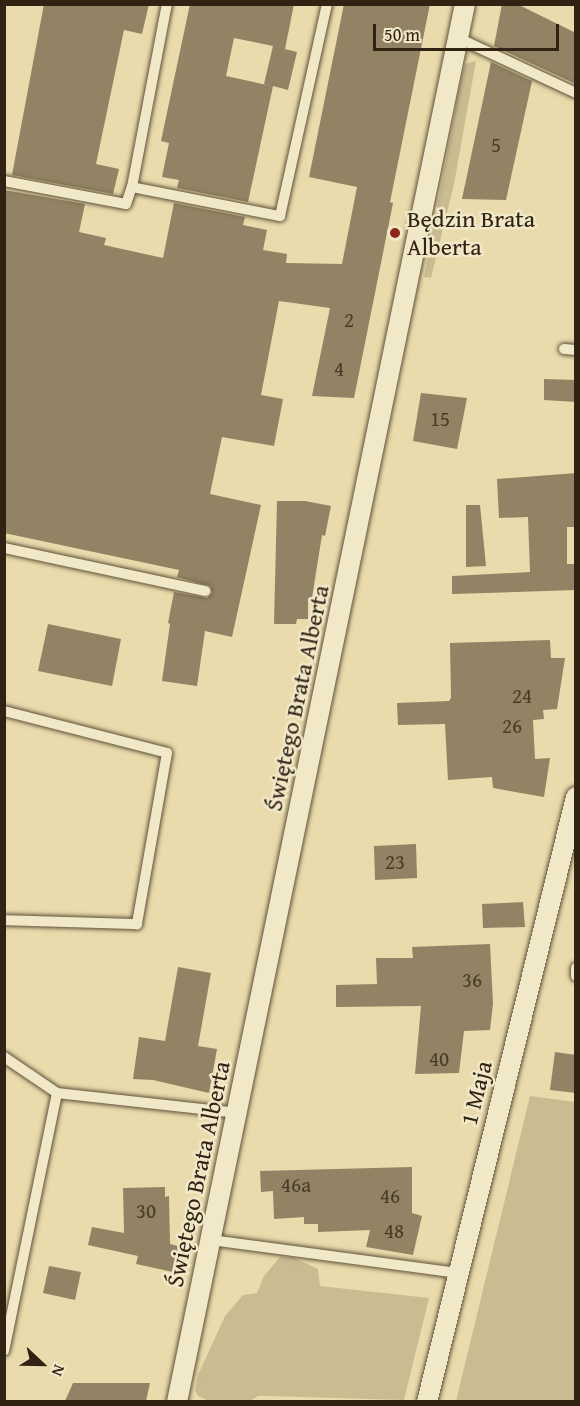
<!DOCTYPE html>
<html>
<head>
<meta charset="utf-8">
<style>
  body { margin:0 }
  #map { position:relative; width:580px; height:1406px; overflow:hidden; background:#e9dbab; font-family:"Gentium Book Plus",serif }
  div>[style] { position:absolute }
  .green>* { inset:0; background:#cabc91 }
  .building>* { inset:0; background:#918363 }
  .roads { filter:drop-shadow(0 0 2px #5f513a) drop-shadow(0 0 2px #5f513a) }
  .lane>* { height:10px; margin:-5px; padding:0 5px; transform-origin:5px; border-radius:5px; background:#f1e8c8 }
  .street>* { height:20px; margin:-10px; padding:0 10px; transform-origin:10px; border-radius:10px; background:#f1e8c8 }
  .dots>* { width:16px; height:16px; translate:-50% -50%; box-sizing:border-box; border:3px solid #f1e8c8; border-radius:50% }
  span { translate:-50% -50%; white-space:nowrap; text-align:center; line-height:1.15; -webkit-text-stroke:5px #f1e8c8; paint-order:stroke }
  .number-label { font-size:21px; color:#493b28 }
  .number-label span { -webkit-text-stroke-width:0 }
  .poi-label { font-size:24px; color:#312314 }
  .left { translate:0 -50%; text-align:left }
  .street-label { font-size:24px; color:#312314 }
  .frame { position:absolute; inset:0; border:6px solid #312314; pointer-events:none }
  .north { position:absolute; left:12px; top:1334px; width:60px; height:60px; -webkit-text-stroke:4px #f1e8c8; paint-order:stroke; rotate:112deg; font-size:16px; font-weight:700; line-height:24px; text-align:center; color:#312314 }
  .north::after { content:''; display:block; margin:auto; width:21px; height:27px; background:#312314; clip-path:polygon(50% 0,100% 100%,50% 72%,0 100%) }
  .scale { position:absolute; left:373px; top:24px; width:186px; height:27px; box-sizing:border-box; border:3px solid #312314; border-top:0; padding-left:8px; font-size:18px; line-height:21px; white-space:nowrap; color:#312314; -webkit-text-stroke:4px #f1e8c8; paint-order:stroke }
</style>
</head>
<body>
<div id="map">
  <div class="green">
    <div style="clip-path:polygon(476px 61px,454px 184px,431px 278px,424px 277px,462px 76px,465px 64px)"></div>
    <div style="clip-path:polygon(530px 1096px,575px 1102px,575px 1401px,456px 1401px)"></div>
    <div style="clip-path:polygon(280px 1257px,294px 1258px,318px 1269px,320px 1286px,429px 1298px,404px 1400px,268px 1396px,258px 1396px,250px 1401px,211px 1402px,198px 1396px,195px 1390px,198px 1375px,225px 1316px,243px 1295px,257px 1293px,264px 1276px)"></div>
  </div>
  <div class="building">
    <div style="clip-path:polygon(44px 4px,149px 4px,142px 34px,124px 30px,96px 164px,119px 169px,113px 194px,12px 175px)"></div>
    <div style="clip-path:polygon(evenodd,190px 4px,294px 4px,285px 49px,297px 52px,288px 90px,273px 86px,248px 202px,177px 188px,179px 180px,162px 177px,169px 143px,161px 141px,190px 4px,234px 38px,273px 46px,264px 84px,267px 85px,226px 76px,234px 38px)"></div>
    <div style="clip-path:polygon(344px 4px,430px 4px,390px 202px,393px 203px,354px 398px,312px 396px,330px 308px,279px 301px,261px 395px,283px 399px,274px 446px,222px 437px,210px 494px,261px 505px,232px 637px,205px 631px,197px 686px,162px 681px,170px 624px,168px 623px,174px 592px,207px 598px,212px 593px,210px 586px,177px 577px,179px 570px,4px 533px,4px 190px,85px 204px,79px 232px,106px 238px,104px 245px,163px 258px,174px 203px,245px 217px,243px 225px,267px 230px,263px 250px,287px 254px,286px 263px,342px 264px,357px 187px,309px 177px)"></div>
    <div style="clip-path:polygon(502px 4px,517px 4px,576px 33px,576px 84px,494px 46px)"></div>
    <div style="clip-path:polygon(491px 62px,532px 81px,506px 200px,462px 199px)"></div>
    <div style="clip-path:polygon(544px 379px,576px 380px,576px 402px,544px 400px)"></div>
    <div style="clip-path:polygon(421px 393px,467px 398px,457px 449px,413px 441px)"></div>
    <div style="clip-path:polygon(576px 473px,576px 527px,567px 527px,567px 564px,576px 564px,576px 590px,452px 594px,452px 576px,530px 572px,528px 517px,499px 518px,497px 479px)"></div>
    <div style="clip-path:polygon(277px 501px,305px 501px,331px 506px,325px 536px,322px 535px,312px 598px,308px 599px,308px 619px,297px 619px,296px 624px,274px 624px)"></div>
    <div style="clip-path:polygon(466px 505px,480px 505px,486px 566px,466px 567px)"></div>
    <div style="clip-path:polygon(48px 624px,121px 639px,112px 686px,38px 671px)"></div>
    <div style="clip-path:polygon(550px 640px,551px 658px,565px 658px,557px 709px,543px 710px,544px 719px,533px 720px,535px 759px,550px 758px,544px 797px,493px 788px,492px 777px,448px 780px,445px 724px,398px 725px,397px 703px,449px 701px,451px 698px,450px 643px)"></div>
    <div style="clip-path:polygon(416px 844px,417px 878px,375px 880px,374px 846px)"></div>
    <div style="clip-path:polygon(523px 902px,525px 927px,483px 928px,482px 904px)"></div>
    <div style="clip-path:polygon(490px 944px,493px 1004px,490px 1030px,464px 1031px,459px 1073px,415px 1074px,421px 1006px,336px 1007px,336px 985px,377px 984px,376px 958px,413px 958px,412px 947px)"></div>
    <div style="clip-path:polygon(178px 967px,211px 973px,198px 1046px,217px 1049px,209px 1093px,153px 1080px,133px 1079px,139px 1037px,165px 1041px)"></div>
    <div style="clip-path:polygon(555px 1052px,576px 1055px,576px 1093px,550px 1090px)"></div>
    <div style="clip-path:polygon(412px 1167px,412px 1213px,422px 1216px,413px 1255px,366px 1247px,370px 1230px,318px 1232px,318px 1224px,304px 1224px,304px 1217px,274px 1219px,273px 1191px,261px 1192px,260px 1171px)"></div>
    <div style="clip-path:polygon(165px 1187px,165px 1197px,169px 1196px,170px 1244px,178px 1246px,173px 1272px,136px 1264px,138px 1256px,88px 1245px,92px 1227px,124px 1233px,123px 1188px)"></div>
    <div style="clip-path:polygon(49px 1266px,81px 1272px,75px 1300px,43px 1293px)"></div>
    <div style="clip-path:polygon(73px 1383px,150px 1383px,146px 1401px,65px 1401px)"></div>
  </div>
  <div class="roads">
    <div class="lane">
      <div style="left:458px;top:38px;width:130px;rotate:25deg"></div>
      <div style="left:4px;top:181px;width:124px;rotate:10.7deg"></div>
      <div style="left:126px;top:204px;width:18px;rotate:-71deg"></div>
      <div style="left:132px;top:187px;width:186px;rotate:-79.2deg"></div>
      <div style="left:132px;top:187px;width:151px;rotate:11.1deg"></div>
      <div style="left:280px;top:216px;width:217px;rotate:-77.5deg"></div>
      <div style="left:564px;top:349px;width:12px;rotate:5deg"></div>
      <div style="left:4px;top:548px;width:206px;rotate:12.1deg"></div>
      <div style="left:4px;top:711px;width:168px;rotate:14.4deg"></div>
      <div style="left:167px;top:753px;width:174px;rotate:100deg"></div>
      <div style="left:137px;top:924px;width:133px;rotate:-178.3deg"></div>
      <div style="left:576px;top:968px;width:8px;rotate:90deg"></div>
      <div style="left:4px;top:1057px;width:64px;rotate:34.2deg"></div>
      <div style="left:57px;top:1093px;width:263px;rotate:101.6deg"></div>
      <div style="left:57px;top:1093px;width:182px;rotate:6.3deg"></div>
      <div style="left:211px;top:1240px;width:249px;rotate:7.6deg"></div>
    </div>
    <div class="street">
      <div style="left:177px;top:1402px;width:1427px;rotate:-78.36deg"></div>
      <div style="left:427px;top:1402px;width:623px;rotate:-76.16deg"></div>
    </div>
  </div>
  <div class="dots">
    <div style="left:395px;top:233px;background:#8f2418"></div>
  </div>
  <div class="number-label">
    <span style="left:496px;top:145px">5</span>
    <span style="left:349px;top:320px">2</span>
    <span style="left:339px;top:369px">4</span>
    <span style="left:440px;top:419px">15</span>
    <span style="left:522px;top:696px">24</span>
    <span style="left:512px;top:726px">26</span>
    <span style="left:395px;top:862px">23</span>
    <span style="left:472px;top:980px">36</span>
    <span style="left:439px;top:1059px">40</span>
    <span style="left:296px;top:1185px">46a</span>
    <span style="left:390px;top:1196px">46</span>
    <span style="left:146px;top:1211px">30</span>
    <span style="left:394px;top:1231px">48</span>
  </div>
  <div class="poi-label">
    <span class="left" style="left:407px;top:233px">Będzin Brata<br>Alberta</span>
  </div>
  <div class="street-label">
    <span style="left:297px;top:698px;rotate:-78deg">Świętego Brata Alberta</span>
    <span style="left:476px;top:1093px;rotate:-76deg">1 Maja</span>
    <span style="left:198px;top:1174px;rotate:-78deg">Świętego Brata Alberta</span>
  </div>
  <div class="frame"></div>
  <div class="north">N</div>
  <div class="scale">50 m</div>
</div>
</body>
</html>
